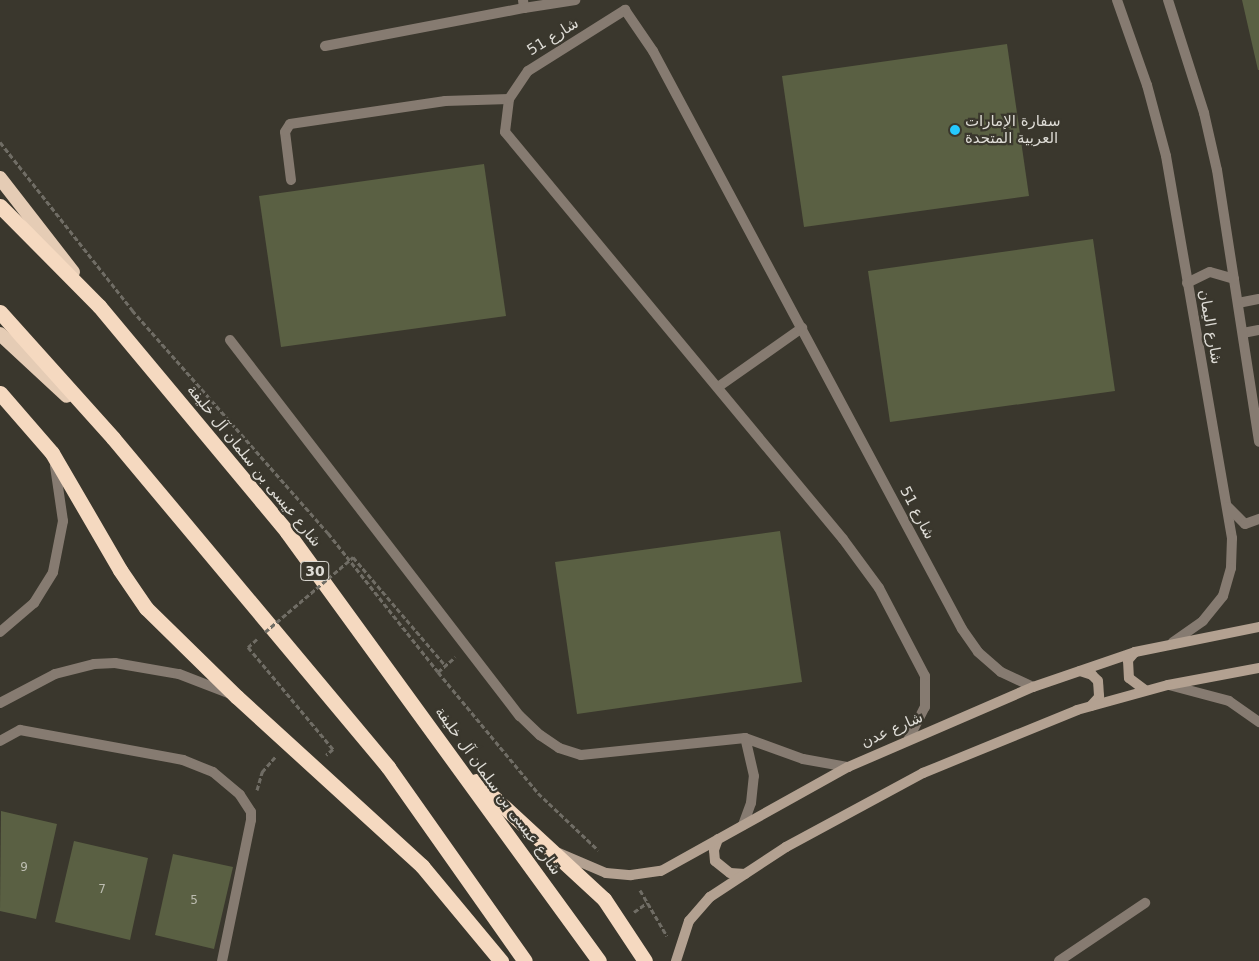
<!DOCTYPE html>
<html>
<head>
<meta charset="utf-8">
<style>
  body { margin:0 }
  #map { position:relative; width:1259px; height:961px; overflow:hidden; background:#3a372d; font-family:"DejaVu Sans",Cairo,sans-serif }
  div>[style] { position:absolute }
  .building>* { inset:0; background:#5a6043 }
  .path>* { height:3px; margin-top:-1.5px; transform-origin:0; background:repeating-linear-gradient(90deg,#706d65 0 5px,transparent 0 7.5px) }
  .service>* { height:10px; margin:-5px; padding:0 5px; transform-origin:5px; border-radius:5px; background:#867b71 }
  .minor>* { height:10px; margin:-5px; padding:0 5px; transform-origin:5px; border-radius:5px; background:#867b71 }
  .tertiary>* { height:10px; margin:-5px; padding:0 5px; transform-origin:5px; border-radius:5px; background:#867b71 }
  .secondary>* { height:10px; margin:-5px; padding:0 5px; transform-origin:5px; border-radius:5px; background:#b3a191 }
  .trunk>* { height:14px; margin:-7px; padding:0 7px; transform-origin:7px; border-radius:7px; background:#e5ccb5 }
  .motorway>* { height:15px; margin:-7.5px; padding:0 7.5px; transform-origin:7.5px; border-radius:7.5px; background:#f5d9c0 }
  .path-bridge>* { height:3px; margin-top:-1.5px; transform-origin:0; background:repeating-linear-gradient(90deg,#706d65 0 5px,transparent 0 7.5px) }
  .dots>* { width:14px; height:14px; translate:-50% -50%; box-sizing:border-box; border:2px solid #3a372d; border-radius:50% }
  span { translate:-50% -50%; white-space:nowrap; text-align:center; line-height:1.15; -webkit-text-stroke:4.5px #3a372d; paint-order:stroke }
  .number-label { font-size:12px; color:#bdbdb1 }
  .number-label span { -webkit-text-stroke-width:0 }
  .shield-label span { padding:1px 4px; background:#3a372d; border:1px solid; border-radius:4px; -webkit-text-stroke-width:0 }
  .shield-label { font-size:14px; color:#dedcd6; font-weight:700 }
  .street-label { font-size:15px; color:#dedcd6 }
  .poi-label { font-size:15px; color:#dedcd6 }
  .left { translate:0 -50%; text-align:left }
</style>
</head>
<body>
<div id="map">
  <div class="building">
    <div style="clip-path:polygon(1242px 0,1259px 0,1259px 70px,1258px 70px)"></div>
    <div style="clip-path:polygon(1007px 44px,1029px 196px,804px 227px,782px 76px)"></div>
    <div style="clip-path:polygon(484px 164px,506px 316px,281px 347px,259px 196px)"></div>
    <div style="clip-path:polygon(1093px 239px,1115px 391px,890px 422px,868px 271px)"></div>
    <div style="clip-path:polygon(780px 531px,802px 682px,577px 714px,555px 562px)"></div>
    <div style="clip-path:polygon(1px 811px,57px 824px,36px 919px,0 911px)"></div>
    <div style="clip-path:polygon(74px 841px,148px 858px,130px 940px,55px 922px)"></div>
    <div style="clip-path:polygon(173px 854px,233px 867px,214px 949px,155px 935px)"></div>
  </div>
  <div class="path">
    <div style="left:0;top:142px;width:214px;rotate:51.8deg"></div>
    <div style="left:132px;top:310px;width:297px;rotate:48.7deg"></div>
    <div style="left:328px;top:533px;width:177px;rotate:51.6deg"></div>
    <div style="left:438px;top:672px;width:23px;rotate:-41deg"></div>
    <div style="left:351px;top:559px;width:3px;rotate:-45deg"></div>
    <div style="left:353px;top:557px;width:142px;rotate:49.6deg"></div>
    <div style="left:257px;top:639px;width:12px;rotate:138deg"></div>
    <div style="left:248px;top:647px;width:133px;rotate:50.2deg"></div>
    <div style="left:333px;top:749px;width:9px;rotate:139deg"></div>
    <div style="left:438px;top:672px;width:157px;rotate:50.4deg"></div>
    <div style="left:538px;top:793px;width:83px;rotate:43.5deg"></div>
    <div style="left:257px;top:790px;width:19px;rotate:-74deg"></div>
    <div style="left:262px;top:772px;width:20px;rotate:-49deg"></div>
    <div style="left:640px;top:890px;width:53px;rotate:59.6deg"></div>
    <div style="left:634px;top:912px;width:16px;rotate:-35deg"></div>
  </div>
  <div class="service">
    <div style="left:325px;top:46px;width:203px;rotate:-10.8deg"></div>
    <div style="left:1238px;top:303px;width:21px;rotate:-11deg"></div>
    <div style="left:1243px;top:333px;width:16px;rotate:-11deg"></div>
    <div style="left:230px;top:340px;width:475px;rotate:52.4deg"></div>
    <div style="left:520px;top:716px;width:28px;rotate:44deg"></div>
    <div style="left:540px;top:735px;width:23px;rotate:34deg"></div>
    <div style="left:559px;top:748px;width:23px;rotate:18deg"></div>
    <div style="left:581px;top:755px;width:165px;rotate:-5.9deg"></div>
    <div style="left:745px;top:738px;width:62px;rotate:19.9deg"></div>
    <div style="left:803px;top:759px;width:46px;rotate:10.1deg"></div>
    <div style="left:0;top:741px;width:23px;rotate:-29deg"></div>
    <div style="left:20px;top:730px;width:166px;rotate:10.4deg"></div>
    <div style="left:183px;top:760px;width:32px;rotate:22deg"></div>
    <div style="left:213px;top:772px;width:35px;rotate:40deg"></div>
    <div style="left:240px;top:795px;width:20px;rotate:57deg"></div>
    <div style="left:251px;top:812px;width:8px;rotate:90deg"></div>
    <div style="left:251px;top:820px;width:144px;rotate:101.6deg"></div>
    <div style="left:743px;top:825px;width:23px;rotate:-70deg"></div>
    <div style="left:751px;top:803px;width:27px;rotate:-84deg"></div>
    <div style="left:754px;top:776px;width:39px;rotate:-103deg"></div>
  </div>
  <div class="minor">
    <div style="left:523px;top:0;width:8px;rotate:83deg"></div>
    <div style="left:524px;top:8px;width:52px;rotate:-8.9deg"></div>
    <div style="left:291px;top:180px;width:48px;rotate:-97.1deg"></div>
    <div style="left:285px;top:132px;width:9px;rotate:-58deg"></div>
    <div style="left:290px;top:124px;width:157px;rotate:-8.4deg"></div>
    <div style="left:445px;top:101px;width:64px;rotate:-1.8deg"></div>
    <div style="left:718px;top:387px;width:103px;rotate:-35.1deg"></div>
    <div style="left:1169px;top:685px;width:62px;rotate:14.9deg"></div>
    <div style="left:1229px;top:701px;width:37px;rotate:35deg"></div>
    <div style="left:909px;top:738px;width:35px;rotate:-63deg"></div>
    <div style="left:925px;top:707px;width:31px;rotate:-90deg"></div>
    <div style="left:925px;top:676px;width:99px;rotate:-117.6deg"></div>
    <div style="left:879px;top:588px;width:61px;rotate:-126.3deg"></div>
    <div style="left:843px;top:539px;width:529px;rotate:-129.71deg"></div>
    <div style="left:505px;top:132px;width:33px;rotate:-83deg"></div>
    <div style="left:509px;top:99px;width:34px;rotate:-56deg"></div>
    <div style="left:528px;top:71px;width:115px;rotate:-32.2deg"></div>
    <div style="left:625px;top:10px;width:50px;rotate:55.7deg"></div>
    <div style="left:653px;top:51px;width:655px;rotate:61.87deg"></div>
    <div style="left:962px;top:629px;width:28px;rotate:55deg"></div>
    <div style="left:978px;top:652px;width:30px;rotate:41deg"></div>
    <div style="left:1001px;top:672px;width:35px;rotate:25deg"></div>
    <div style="left:1059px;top:961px;width:104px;rotate:-34deg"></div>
  </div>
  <div class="tertiary">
    <div style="left:1117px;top:0;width:90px;rotate:70.6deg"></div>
    <div style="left:1147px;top:85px;width:73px;rotate:75deg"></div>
    <div style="left:1166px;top:156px;width:388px;rotate:80.2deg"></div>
    <div style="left:1232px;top:538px;width:30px;rotate:92deg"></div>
    <div style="left:1231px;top:568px;width:29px;rotate:106deg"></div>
    <div style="left:1223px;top:596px;width:32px;rotate:129deg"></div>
    <div style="left:1203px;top:621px;width:37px;rotate:145deg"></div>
    <div style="left:1168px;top:0;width:119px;rotate:72.3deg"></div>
    <div style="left:1204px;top:113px;width:58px;rotate:77.2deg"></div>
    <div style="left:1217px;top:170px;width:275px;rotate:81.2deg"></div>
    <div style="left:1187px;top:283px;width:25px;rotate:-26deg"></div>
    <div style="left:1210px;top:272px;width:25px;rotate:16deg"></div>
    <div style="left:1228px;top:507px;width:24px;rotate:45deg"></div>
    <div style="left:1245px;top:524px;width:15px;rotate:-20deg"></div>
    <div style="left:0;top:632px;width:45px;rotate:-40.5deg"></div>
    <div style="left:34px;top:603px;width:36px;rotate:-58deg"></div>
    <div style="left:53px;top:572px;width:52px;rotate:-78.9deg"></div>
    <div style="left:63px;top:521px;width:56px;rotate:-98.3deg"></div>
    <div style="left:0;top:703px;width:62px;rotate:-27.8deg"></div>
    <div style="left:55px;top:674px;width:40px;rotate:-14.4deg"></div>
    <div style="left:94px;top:664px;width:21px;rotate:-3deg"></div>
    <div style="left:115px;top:663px;width:65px;rotate:9.8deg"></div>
    <div style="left:179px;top:674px;width:53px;rotate:21.2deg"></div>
  </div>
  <div class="secondary">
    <div style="left:1135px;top:652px;width:11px;rotate:131deg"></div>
    <div style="left:1128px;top:660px;width:18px;rotate:87deg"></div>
    <div style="left:1129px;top:678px;width:20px;rotate:37deg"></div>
    <div style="left:1080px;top:671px;width:13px;rotate:18deg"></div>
    <div style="left:1092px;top:675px;width:8px;rotate:45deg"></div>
    <div style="left:1098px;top:681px;width:16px;rotate:86deg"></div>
    <div style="left:1099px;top:697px;width:12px;rotate:132deg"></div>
    <div style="left:718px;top:839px;width:12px;rotate:110deg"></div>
    <div style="left:714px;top:850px;width:11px;rotate:85deg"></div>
    <div style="left:715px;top:861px;width:19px;rotate:39deg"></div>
    <div style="left:730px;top:873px;width:15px;rotate:4deg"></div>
    <div style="left:559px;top:853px;width:51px;rotate:23.1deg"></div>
    <div style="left:606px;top:873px;width:25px;rotate:5deg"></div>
    <div style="left:631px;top:875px;width:30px;rotate:-8deg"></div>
    <div style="left:661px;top:871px;width:214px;rotate:-29.1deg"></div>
    <div style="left:848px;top:767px;width:202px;rotate:-23.4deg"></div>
    <div style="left:1033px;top:687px;width:108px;rotate:-18.9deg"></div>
    <div style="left:1135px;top:652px;width:126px;rotate:-11.4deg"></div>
    <div style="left:676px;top:961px;width:42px;rotate:-72deg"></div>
    <div style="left:689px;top:921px;width:32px;rotate:-49deg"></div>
    <div style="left:710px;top:897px;width:91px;rotate:-33.3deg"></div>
    <div style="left:786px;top:847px;width:156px;rotate:-28.4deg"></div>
    <div style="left:923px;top:773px;width:166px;rotate:-22.2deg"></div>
    <div style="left:1077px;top:710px;width:94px;rotate:-15.4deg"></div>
    <div style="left:1168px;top:685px;width:93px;rotate:-10.6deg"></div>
  </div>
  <div class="trunk">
    <div style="left:0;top:178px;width:119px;rotate:52.2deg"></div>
    <div style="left:0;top:334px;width:91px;rotate:42.8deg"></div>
  </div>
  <div class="motorway">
    <div style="left:0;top:206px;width:141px;rotate:45.3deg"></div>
    <div style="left:99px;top:306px;width:294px;rotate:50.2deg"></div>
    <div style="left:287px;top:532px;width:530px;rotate:53.97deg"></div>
    <div style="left:0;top:312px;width:169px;rotate:48.1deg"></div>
    <div style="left:113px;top:438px;width:429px;rotate:50.1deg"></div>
    <div style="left:388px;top:767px;width:237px;rotate:54.8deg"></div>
    <div style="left:0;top:393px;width:79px;rotate:49.1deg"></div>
    <div style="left:52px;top:453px;width:135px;rotate:59.8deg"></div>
    <div style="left:120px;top:570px;width:46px;rotate:55.6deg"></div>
    <div style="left:146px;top:608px;width:127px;rotate:44.4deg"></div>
    <div style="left:237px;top:697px;width:251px;rotate:42.4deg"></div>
    <div style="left:422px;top:866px;width:124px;rotate:50.3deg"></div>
    <div style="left:476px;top:781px;width:174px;rotate:42.7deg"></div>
    <div style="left:604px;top:899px;width:74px;rotate:56.5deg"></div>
  </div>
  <div class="path-bridge">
    <div style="left:265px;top:632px;width:113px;rotate:-40.3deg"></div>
  </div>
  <div class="dots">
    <div style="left:955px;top:130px;background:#25c9fe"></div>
  </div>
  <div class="number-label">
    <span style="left:24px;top:868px">9</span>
    <span style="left:102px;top:890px">7</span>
    <span style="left:194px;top:901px">5</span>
  </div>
  <div class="shield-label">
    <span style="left:315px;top:571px">30</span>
  </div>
  <div class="street-label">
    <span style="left:553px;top:37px;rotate:-32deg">شارع 51</span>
    <span style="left:1210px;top:327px;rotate:80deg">شارع اليمان</span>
    <span style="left:254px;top:466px;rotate:51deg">شارع عيسى بن سلمان آل خليفة</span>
    <span style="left:917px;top:513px;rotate:62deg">شارع 51</span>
    <span style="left:892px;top:730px;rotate:-24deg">شارع عدن</span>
    <span style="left:498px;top:791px;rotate:54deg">شارع عيسى بن سلمان آل خليفة</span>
  </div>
  <div class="poi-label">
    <span class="left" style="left:965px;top:130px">سفارة الإمارات<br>العربية المتحدة</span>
  </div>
</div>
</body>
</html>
